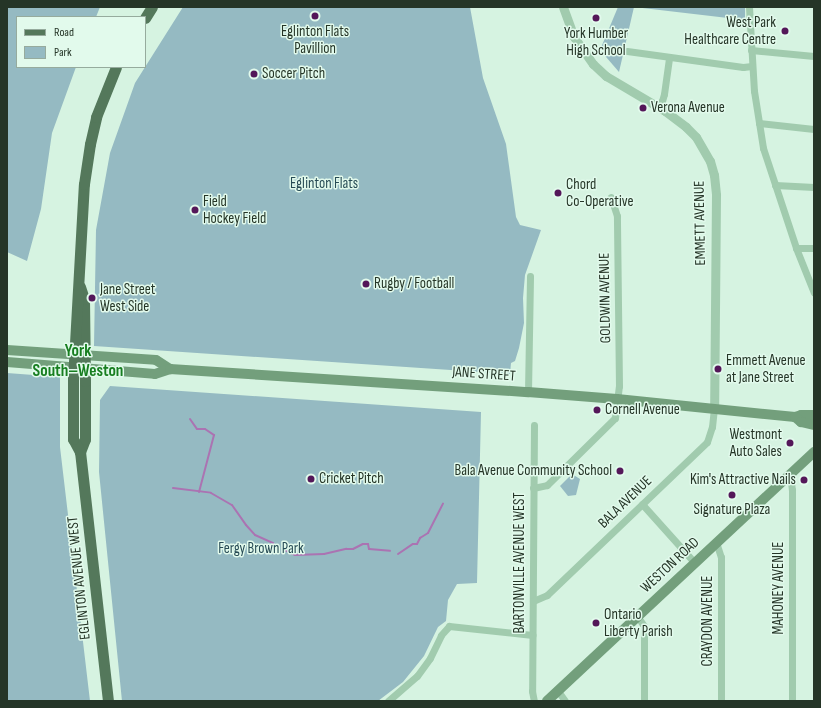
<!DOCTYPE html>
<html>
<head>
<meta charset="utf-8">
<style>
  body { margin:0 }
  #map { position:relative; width:821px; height:708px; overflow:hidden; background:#d6f3e1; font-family:"Sofia Sans Condensed",sans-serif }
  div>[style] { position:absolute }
  .green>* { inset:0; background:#95bac2 }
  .stream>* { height:2px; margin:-1px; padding:0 1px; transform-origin:1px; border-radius:1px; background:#ab73b2 }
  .minor>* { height:7px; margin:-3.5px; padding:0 3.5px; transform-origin:3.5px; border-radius:3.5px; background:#a1cbae }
  .tertiary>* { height:9px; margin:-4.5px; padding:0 4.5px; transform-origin:4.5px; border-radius:4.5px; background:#a1cbae }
  .secondary>* { height:10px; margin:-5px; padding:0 5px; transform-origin:5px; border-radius:5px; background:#739f7c }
  .primary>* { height:11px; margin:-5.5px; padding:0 5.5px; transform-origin:5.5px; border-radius:5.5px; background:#54785b }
  .dots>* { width:11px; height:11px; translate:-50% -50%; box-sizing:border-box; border:2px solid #e2faec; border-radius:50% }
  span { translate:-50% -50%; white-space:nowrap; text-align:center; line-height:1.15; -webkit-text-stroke:3px #e2faec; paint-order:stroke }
  .poi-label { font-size:15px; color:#253527 }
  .right { translate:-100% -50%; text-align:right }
  .left { translate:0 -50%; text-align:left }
  .park-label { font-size:15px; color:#274b55 }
  .street-label { font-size:15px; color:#253527 }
  .quarter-label { font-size:17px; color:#177e20; font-weight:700 }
  .frame { position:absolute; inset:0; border:8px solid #253527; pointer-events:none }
  .legend { position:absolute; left:16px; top:16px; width:130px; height:52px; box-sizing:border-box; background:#e2faec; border:1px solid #96ab9d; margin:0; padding:5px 7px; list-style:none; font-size:12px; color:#253527 }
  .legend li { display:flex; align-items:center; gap:8px; height:20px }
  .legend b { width:20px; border:1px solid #96ab9d }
</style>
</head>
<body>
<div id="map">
  <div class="green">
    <div style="clip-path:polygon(7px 7px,100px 7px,96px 17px,17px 17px,17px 67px,76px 67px,52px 133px,41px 209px,27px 261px,7px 252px)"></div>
    <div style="clip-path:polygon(183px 7px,470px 7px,483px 78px,506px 144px,516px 217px,520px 225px,541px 230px,525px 275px,523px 298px,524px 323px,519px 348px,515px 361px,511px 363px,510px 374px,94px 346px,96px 230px,110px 153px,135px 83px)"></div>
    <div style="clip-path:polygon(618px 7px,634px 7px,619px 72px,600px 50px)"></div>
    <div style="clip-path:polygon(634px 7px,745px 7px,745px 20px)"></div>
    <div style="clip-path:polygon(7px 373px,60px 377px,60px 447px,90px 701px,7px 701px)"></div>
    <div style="clip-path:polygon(110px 386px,481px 412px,477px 583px,457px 584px,448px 600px,446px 621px,438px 627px,424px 656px,403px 682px,378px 701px,122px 701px,99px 472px,100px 400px)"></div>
    <div style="clip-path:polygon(572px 474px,580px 479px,576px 495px,568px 496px,560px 486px)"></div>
  </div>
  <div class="stream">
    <div style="left:190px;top:419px;width:12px;rotate:55deg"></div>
    <div style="left:197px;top:429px;width:8px"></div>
    <div style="left:205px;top:429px;width:11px;rotate:34deg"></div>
    <div style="left:214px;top:435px;width:59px;rotate:104.7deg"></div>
    <div style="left:173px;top:488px;width:38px;rotate:7deg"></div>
    <div style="left:211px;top:493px;width:24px;rotate:30deg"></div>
    <div style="left:232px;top:505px;width:24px;rotate:55deg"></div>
    <div style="left:246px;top:525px;width:13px;rotate:48deg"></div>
    <div style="left:255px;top:535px;width:20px;rotate:24deg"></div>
    <div style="left:283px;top:549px;width:13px;rotate:27deg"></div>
    <div style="left:295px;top:555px;width:29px;rotate:-2deg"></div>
    <div style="left:324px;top:554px;width:23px;rotate:-13deg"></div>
    <div style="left:346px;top:549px;width:7px"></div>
    <div style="left:353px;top:549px;width:11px;rotate:-27deg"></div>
    <div style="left:363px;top:544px;width:5px"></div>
    <div style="left:368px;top:544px;width:5px;rotate:79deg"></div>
    <div style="left:369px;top:549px;width:21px;rotate:5deg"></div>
    <div style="left:398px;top:554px;width:18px;rotate:-34deg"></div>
    <div style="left:413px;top:544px;width:4px"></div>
    <div style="left:417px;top:544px;width:7px;rotate:-63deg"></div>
    <div style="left:420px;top:538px;width:9px;rotate:-32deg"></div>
    <div style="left:428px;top:533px;width:33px;rotate:-63deg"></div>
  </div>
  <div class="minor">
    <div style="left:749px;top:7px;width:84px;rotate:86.6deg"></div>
    <div style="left:754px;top:91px;width:58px;rotate:81deg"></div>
    <div style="left:763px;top:148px;width:105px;rotate:71.7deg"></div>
    <div style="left:796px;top:248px;width:48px;rotate:68.2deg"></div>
    <div style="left:751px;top:50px;width:63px;rotate:5.4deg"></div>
    <div style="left:627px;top:51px;width:117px;rotate:7.9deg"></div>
    <div style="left:743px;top:67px;width:9px;rotate:-6deg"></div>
    <div style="left:656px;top:107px;width:8px;rotate:-45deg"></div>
    <div style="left:662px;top:101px;width:7px;rotate:-74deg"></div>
    <div style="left:664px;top:94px;width:37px;rotate:-82deg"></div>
    <div style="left:759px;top:123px;width:55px;rotate:6.2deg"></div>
    <div style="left:775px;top:185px;width:39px;rotate:3deg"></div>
    <div style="left:796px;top:248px;width:18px"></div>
    <div style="left:528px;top:392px;width:116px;rotate:-89deg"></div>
    <div style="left:534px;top:425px;width:266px;rotate:90.4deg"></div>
    <div style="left:532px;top:691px;width:10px;rotate:79deg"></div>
    <div style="left:790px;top:474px;width:16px;rotate:83deg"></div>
    <div style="left:792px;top:490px;width:211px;rotate:90deg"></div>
    <div style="left:533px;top:488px;width:14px;rotate:-12deg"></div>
    <div style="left:547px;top:485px;width:95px;rotate:-44.6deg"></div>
    <div style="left:615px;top:418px;width:32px;rotate:-83deg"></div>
    <div style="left:619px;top:386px;width:170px;rotate:-90.7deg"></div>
    <div style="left:617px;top:216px;width:20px;rotate:-108deg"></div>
    <div style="left:642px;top:504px;width:78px;rotate:48.1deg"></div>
    <div style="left:716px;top:542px;width:16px;rotate:72deg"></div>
    <div style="left:721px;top:557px;width:144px;rotate:90deg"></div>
    <div style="left:533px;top:601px;width:15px;rotate:-23deg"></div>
    <div style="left:547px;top:595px;width:221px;rotate:-43.7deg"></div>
    <div style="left:707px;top:442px;width:16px;rotate:-72deg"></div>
    <div style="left:712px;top:427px;width:18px;rotate:-84deg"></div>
    <div style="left:637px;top:616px;width:12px;rotate:55deg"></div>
    <div style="left:644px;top:626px;width:75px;rotate:90deg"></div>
    <div style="left:558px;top:691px;width:12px;rotate:55deg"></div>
    <div style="left:388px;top:701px;width:38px;rotate:-41deg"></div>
    <div style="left:417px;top:676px;width:22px;rotate:-54deg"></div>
    <div style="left:430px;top:658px;width:25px;rotate:-64deg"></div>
    <div style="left:441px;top:635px;width:12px;rotate:-48deg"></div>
    <div style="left:449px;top:626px;width:84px;rotate:6.1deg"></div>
  </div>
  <div class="tertiary">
    <div style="left:563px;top:7px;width:32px;rotate:70deg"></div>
    <div style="left:574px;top:37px;width:33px;rotate:55deg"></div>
    <div style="left:593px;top:64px;width:18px;rotate:43deg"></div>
    <div style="left:606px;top:76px;width:69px;rotate:30.7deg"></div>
    <div style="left:665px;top:111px;width:26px;rotate:37deg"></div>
    <div style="left:686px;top:127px;width:14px;rotate:45deg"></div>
    <div style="left:696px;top:137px;width:28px;rotate:60deg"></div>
    <div style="left:710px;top:161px;width:15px;rotate:74deg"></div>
    <div style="left:714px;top:175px;width:20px;rotate:84deg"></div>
    <div style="left:716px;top:195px;width:214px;rotate:90.5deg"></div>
  </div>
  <div class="secondary">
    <div style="left:7px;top:350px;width:149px;rotate:3.8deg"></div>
    <div style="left:156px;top:360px;width:17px;rotate:33deg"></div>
    <div style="left:7px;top:362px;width:148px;rotate:4.6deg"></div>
    <div style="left:155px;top:374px;width:16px;rotate:-18deg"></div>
    <div style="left:170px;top:369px;width:359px;rotate:3.7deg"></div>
    <div style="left:528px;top:392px;width:89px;rotate:4.5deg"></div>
    <div style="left:617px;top:399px;width:179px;rotate:5.8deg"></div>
    <div style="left:795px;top:417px;width:6px;rotate:-18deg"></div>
    <div style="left:801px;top:415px;width:13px"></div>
    <div style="left:795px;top:417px;width:8px;rotate:40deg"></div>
    <div style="left:801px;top:422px;width:13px;rotate:13deg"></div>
    <div style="left:547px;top:701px;width:365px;rotate:-43deg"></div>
  </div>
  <div class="primary">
    <div style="left:145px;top:18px;width:13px;rotate:-58deg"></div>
    <div style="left:80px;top:452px;width:14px;rotate:-69deg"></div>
    <div style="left:85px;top:439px;width:58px;rotate:-90deg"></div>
    <div style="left:85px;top:381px;width:82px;rotate:-90.7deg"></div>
    <div style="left:84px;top:299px;width:13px;rotate:-108deg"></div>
    <div style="left:108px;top:701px;width:251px;rotate:-96.4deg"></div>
    <div style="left:80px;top:452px;width:15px;rotate:-118deg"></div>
    <div style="left:73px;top:439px;width:60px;rotate:-90deg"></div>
    <div style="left:73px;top:379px;width:195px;rotate:-86.8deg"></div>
    <div style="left:84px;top:184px;width:40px;rotate:-81.5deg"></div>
    <div style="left:90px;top:144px;width:28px;rotate:-77deg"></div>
    <div style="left:96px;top:117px;width:54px;rotate:-68.2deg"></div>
  </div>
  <div class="dots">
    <div style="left:315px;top:16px;background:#541759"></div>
    <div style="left:596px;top:18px;background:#541759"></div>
    <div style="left:785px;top:31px;background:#541759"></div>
    <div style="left:254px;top:74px;background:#541759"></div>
    <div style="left:643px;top:108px;background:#541759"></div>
    <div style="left:558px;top:193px;background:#541759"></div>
    <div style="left:195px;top:210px;background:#541759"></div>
    <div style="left:366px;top:284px;background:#541759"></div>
    <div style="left:92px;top:298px;background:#541759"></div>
    <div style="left:718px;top:369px;background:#541759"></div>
    <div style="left:597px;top:410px;background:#541759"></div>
    <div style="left:790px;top:443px;background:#541759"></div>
    <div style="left:620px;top:471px;background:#541759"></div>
    <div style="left:311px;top:479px;background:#541759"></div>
    <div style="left:804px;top:480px;background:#541759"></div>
    <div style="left:732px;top:495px;background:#541759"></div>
    <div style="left:596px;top:623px;background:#541759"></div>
  </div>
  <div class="poi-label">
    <span class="right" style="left:776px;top:31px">West Park<br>Healthcare Centre</span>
    <span style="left:315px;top:40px">Eglinton Flats<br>Pavillion</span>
    <span style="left:596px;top:42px">York Humber<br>High School</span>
    <span class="left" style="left:262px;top:74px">Soccer Pitch</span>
    <span class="left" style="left:651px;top:108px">Verona Avenue</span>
    <span class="left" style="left:566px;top:193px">Chord<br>Co-Operative</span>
    <span class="left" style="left:203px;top:210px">Field<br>Hockey Field</span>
    <span class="left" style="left:374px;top:284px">Rugby / Football</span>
    <span class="left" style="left:100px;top:298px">Jane Street<br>West Side</span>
    <span class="left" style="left:726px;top:369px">Emmett Avenue<br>at Jane Street</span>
    <span class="left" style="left:605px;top:410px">Cornell Avenue</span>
    <span class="right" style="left:782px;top:443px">Westmont<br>Auto Sales</span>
    <span class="right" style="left:612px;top:471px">Bala Avenue Community School</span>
    <span class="left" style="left:319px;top:479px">Cricket Pitch</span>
    <span class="right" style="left:796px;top:480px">Kim's Attractive Nails</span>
    <span style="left:732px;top:510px">Signature Plaza</span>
    <span class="left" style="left:604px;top:623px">Ontario<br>Liberty Parish</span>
  </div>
  <div class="park-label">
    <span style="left:324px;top:184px">Eglinton Flats</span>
    <span style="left:261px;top:549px">Fergy Brown Park</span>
  </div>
  <div class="street-label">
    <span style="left:700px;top:223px;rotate:-91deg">EMMETT AVENUE</span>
    <span style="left:605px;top:298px;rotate:-91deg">GOLDWIN AVENUE</span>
    <span style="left:484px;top:374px;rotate:4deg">JANE STREET</span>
    <span style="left:625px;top:502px;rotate:-44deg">BALA AVENUE</span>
    <span style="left:520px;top:563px;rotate:-90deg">BARTONVILLE AVENUE WEST</span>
    <span style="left:670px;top:565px;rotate:-43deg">WESTON ROAD</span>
    <span style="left:79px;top:578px;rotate:-96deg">EGLINTON AVENUE WEST</span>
    <span style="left:779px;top:588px;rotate:-90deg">MAHONEY AVENUE</span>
    <span style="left:708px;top:621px;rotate:-90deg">CRAYDON AVENUE</span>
  </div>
  <div class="quarter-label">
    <span style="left:78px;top:362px">York<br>South–Weston</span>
  </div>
  <div class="frame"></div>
  <ul class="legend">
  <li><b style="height:5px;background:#54785b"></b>Road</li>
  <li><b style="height:11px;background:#95bac2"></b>Park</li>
  </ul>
</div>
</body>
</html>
